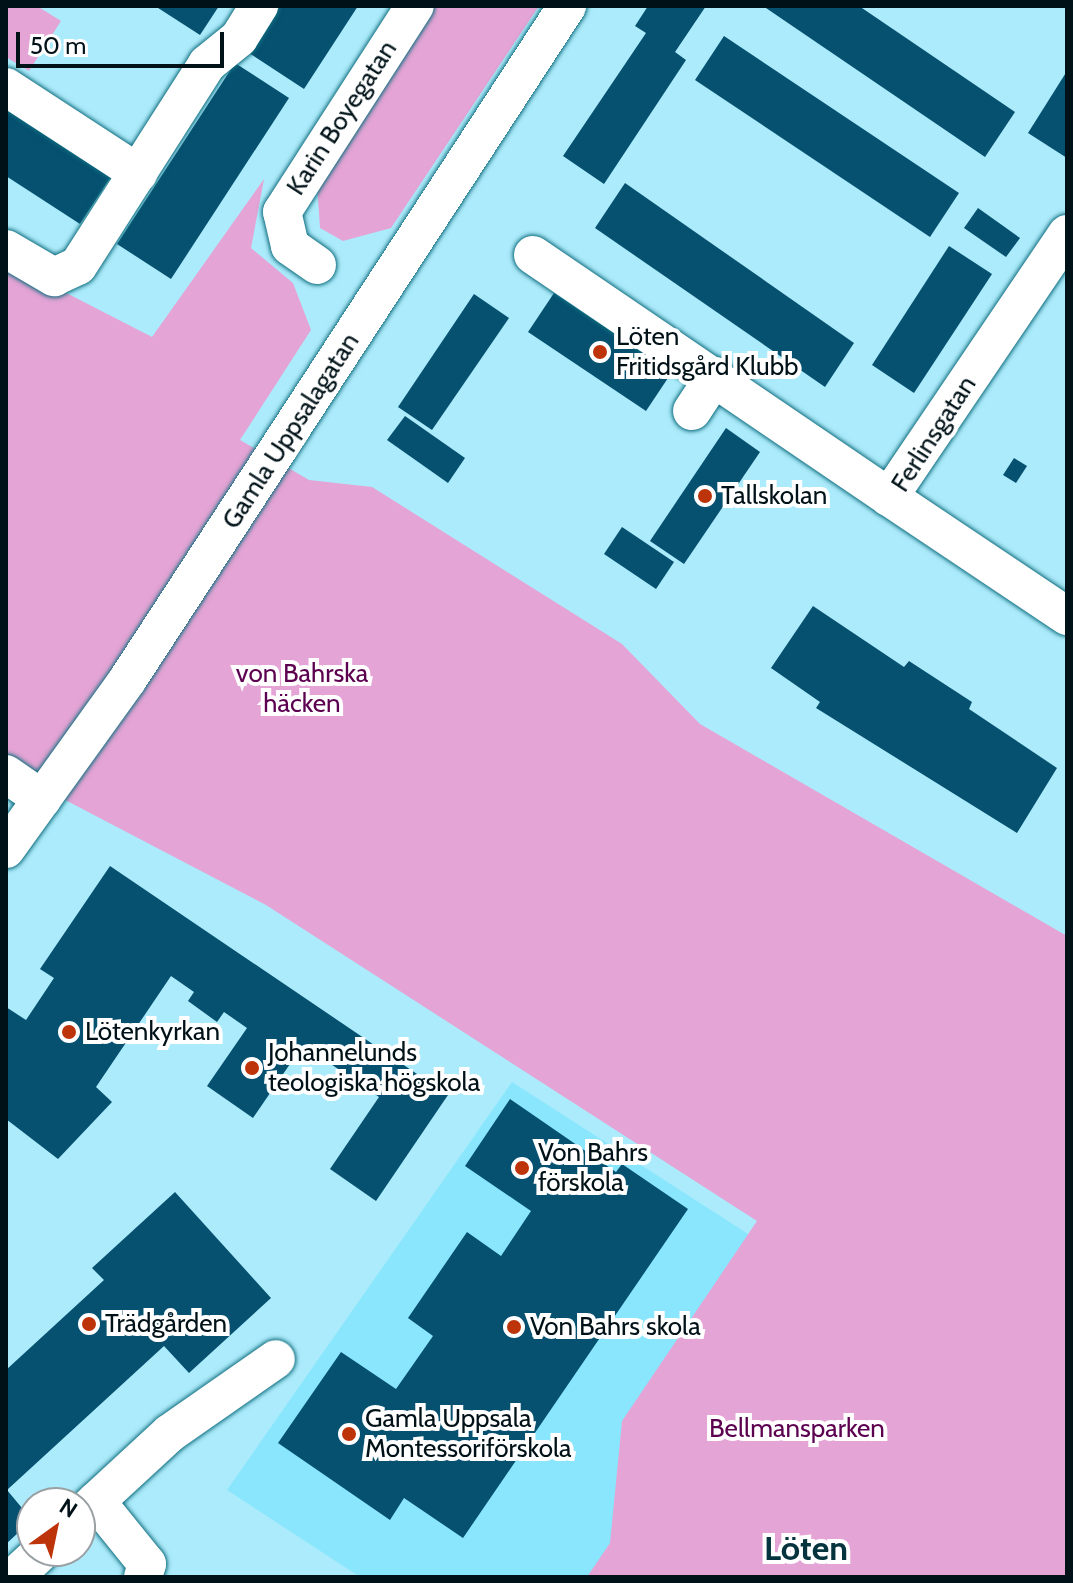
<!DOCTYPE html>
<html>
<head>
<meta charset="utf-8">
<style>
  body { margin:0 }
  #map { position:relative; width:1073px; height:1583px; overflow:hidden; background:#acebfb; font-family:Cabin,sans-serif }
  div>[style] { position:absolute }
  .built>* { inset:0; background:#89e6fd }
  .green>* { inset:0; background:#e4a4d5 }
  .building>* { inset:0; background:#065070 }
  .roads { filter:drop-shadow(0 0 2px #0f6d7f) drop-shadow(0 0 2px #0f6d7f) }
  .minor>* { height:38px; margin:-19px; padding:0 19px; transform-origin:19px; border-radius:19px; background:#fff }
  .dots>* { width:22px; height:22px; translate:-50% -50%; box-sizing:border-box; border:4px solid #fff; border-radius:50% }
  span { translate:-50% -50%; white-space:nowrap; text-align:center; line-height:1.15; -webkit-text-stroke:8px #fff; paint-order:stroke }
  .street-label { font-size:26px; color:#001218 }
  .poi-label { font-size:26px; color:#001218 }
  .left { translate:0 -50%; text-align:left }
  .park-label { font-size:26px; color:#5c0050 }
  .district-label { font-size:34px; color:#05343e; font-weight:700 }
  .frame { position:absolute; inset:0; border:8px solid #001218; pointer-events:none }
  .north { position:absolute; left:16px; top:1487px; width:80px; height:80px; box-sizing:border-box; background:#fff; border:2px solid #99a0a3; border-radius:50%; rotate:33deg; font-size:22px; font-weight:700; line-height:32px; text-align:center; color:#001218 }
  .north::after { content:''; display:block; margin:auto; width:28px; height:36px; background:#bd330a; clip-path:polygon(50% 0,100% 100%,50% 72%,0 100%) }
  .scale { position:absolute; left:16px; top:32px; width:208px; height:36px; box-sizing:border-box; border:4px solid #001218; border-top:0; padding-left:10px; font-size:24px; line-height:28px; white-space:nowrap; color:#001218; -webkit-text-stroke:6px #fff; paint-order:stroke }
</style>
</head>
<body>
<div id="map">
  <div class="built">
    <div style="clip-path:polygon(512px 1082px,745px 1232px,1067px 1457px,1024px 1577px,360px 1577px,227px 1490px)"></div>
  </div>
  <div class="green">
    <div style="clip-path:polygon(6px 6px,37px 6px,61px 21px,29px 71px,6px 57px)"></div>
    <div style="clip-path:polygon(432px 6px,539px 6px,391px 228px,343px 241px,320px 228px,317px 185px)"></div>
    <div style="clip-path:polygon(264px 179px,251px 248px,293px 283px,311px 330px,240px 440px,309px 480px,372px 487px,622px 644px,700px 724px,1067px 936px,1067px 1577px,587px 1577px,610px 1543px,622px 1421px,757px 1221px,266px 905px,6px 769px,6px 262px,152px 337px)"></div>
  </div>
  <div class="building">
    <div style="clip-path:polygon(155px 6px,219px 6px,200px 35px)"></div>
    <div style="clip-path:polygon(280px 6px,358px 6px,304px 89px,249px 53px)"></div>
    <div style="clip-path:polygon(648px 6px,706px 6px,675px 52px,686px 60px,604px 184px,563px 156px,646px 33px,635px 26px)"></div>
    <div style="clip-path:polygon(763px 6px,859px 6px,1015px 112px,985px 157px)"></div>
    <div style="clip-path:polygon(724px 36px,959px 193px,930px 237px,695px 80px)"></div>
    <div style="clip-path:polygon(235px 63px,289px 98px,171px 279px,117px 244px)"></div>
    <div style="clip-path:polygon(1067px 71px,1067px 158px,1028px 133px)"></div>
    <div style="clip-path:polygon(6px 97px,116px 169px,80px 224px,6px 176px)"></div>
    <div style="clip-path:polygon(625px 183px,854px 343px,825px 387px,595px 228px)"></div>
    <div style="clip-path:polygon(978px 208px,1020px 238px,1006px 257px,964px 228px)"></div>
    <div style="clip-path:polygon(949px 246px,992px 274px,914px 393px,872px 365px)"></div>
    <div style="clip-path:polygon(554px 293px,672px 372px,646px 411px,528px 332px)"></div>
    <div style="clip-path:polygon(474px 294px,509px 318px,432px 430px,398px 407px)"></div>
    <div style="clip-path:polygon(405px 416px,465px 458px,448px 483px,387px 440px)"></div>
    <div style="clip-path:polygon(726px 428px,760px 452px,684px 564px,650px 541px)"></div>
    <div style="clip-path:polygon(1014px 458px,1027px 466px,1016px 483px,1003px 475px)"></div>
    <div style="clip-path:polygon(622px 527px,674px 562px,656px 589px,604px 554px)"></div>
    <div style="clip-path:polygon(813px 606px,904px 667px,909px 661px,972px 702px,969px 709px,1057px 768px,1017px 833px,816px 708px,820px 702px,771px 668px)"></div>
    <div style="clip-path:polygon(110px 866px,448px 1095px,376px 1201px,330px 1169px,379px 1097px,303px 1045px,253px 1118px,207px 1086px,247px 1028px,224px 1012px,217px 1022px,188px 1001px,194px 992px,171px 976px,96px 1087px,112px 1102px,58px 1159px,6px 1119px,6px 1007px,26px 1020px,54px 978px,40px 969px)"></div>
    <div style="clip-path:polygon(510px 1099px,616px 1172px,622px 1164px,688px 1209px,463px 1538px,404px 1498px,390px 1520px,278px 1443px,341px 1352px,396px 1389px,433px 1336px,408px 1318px,467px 1232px,501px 1256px,531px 1211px,465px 1166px)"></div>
    <div style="clip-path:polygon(175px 1192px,271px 1298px,189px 1373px,164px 1346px,7px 1490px,32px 1520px,6px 1544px,6px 1370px,104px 1280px,92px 1268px)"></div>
  </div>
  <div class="roads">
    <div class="minor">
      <div style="left:6px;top:87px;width:158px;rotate:33.1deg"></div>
      <div style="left:1067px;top:234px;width:318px;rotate:124.1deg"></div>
      <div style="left:889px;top:497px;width:214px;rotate:33.8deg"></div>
      <div style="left:6px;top:249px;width:56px;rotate:30.3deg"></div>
      <div style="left:54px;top:277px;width:26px;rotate:-25deg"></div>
      <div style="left:78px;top:266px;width:240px;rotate:-57.4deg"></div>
      <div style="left:207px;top:64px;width:41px;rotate:-39.1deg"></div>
      <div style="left:239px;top:38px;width:38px;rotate:-58deg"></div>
      <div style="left:533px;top:255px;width:430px;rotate:34.2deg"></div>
      <div style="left:317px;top:265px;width:33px;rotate:-145deg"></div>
      <div style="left:290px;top:246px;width:35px;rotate:-103deg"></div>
      <div style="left:282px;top:212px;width:245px;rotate:-57.2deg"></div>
      <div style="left:692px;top:411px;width:42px;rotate:-56.7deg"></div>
      <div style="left:6px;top:774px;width:44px;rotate:34.8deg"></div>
      <div style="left:6px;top:849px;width:209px;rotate:-54.3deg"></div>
      <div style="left:128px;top:679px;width:804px;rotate:-56.88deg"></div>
      <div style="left:96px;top:1501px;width:81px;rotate:51deg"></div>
      <div style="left:147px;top:1564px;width:14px;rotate:107deg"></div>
      <div style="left:80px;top:1516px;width:122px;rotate:-42.7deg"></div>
      <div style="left:170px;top:1433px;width:129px;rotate:-34.9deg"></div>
      <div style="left:14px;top:1577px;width:38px;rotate:-43deg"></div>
    </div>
  </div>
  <div class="dots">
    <div style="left:600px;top:352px;background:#bd330a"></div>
    <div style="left:705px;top:496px;background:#bd330a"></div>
    <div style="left:69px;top:1032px;background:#bd330a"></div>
    <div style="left:252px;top:1068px;background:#bd330a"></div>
    <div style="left:522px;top:1168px;background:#bd330a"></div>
    <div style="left:89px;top:1324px;background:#bd330a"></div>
    <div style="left:514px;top:1327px;background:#bd330a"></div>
    <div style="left:349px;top:1434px;background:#bd330a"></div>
  </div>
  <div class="street-label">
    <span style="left:342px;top:118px;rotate:-57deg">Karin Boyegatan</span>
    <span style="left:291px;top:431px;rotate:-57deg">Gamla Uppsalagatan</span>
    <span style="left:934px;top:434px;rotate:-57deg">Ferlinsgatan</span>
  </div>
  <div class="poi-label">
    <span class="left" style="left:616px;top:352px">Löten<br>Fritidsgård Klubb</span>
    <span class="left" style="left:721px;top:496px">Tallskolan</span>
    <span class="left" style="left:85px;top:1032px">Lötenkyrkan</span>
    <span class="left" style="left:268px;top:1068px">Johannelunds<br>teologiska högskola</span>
    <span class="left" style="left:538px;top:1168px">Von Bahrs<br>förskola</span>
    <span class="left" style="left:105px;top:1324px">Trädgården</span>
    <span class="left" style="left:530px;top:1327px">Von Bahrs skola</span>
    <span class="left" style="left:365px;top:1434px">Gamla Uppsala<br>Montessoriförskola</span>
  </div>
  <div class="park-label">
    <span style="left:302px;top:689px">von Bahrska<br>häcken</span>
    <span style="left:797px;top:1429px">Bellmansparken</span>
  </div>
  <div class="district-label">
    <span style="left:806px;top:1549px">Löten</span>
  </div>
  <div class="frame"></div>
  <div class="north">N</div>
  <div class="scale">50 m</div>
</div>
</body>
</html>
